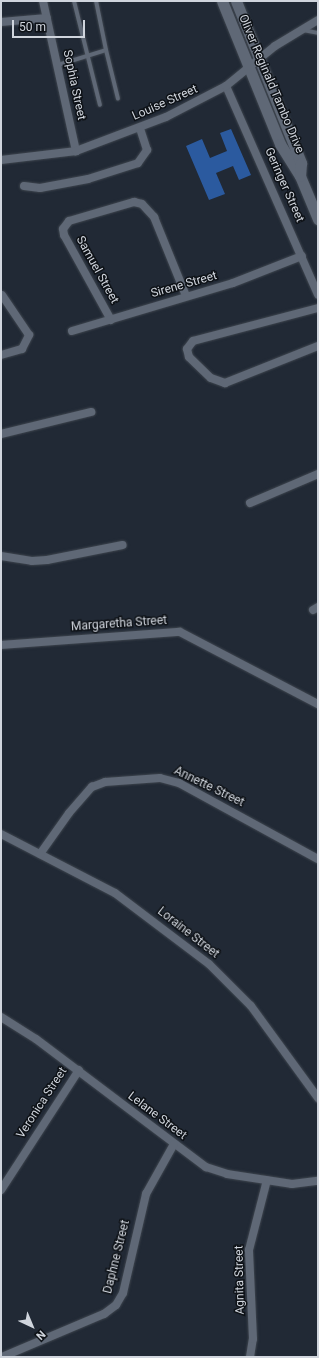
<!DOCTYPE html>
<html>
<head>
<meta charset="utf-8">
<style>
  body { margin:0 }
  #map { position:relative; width:319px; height:1358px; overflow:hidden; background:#212935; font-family:Roboto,sans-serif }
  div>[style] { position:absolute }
  .building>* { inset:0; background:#2b5a9f }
  .roads { filter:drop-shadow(0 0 1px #3e454e) drop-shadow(0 0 1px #3e454e) }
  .lane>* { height:4px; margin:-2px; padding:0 2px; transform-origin:2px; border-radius:2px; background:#5f6876 }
  .street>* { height:8px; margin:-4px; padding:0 4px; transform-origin:4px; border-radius:4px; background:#5f6876 }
  .secondary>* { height:11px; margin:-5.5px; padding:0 5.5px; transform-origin:5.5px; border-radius:5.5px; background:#5f6876 }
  span { translate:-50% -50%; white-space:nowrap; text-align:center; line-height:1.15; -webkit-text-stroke:3px #0e1217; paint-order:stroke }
  .street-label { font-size:12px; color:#d0d5dd }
  .frame { position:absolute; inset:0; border:2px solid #d0d5dd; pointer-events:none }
  .north { position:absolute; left:12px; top:1306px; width:40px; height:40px; -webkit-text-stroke:3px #0e1217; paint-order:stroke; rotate:136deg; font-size:11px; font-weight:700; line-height:16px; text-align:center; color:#d0d5dd }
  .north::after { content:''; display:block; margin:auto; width:14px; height:18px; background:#d0d5dd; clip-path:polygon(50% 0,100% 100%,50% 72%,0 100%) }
  .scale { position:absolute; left:12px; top:20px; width:73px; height:18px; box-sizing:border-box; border:2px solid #d0d5dd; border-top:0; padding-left:5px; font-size:12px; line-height:14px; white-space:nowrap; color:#d0d5dd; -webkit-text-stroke:3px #0e1217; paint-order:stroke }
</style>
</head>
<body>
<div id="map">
  <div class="building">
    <div style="clip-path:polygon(231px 129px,251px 175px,239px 180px,233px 166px,216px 173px,225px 194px,209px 200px,186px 146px,202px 139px,210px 158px,227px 151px,220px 133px)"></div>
  </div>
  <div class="roads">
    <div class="lane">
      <div style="left:74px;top:1px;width:107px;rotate:76deg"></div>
      <div style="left:303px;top:30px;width:15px;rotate:11deg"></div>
      <div style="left:106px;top:50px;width:50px;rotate:76.2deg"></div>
      <div style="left:58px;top:65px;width:50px;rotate:-17.4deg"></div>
      <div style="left:106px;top:50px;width:50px;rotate:-101.5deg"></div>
    </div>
    <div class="street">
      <div style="left:43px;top:1px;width:154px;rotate:77.6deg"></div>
      <div style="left:1px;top:22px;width:46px;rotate:-5deg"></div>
      <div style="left:226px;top:86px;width:228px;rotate:66.2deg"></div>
      <div style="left:1px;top:160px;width:76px;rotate:-6.8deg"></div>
      <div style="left:76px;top:151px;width:96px;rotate:-20.7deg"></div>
      <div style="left:166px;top:117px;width:68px;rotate:-27.3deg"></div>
      <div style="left:226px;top:86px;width:63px;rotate:-39.2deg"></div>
      <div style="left:275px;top:46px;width:50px;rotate:-31.2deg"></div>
      <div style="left:24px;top:186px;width:16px;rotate:7deg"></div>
      <div style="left:40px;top:188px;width:49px;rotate:-10.6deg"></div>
      <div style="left:88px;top:179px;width:52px;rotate:-17.7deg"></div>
      <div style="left:138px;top:163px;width:16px;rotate:-55deg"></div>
      <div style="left:147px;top:150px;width:23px;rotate:-108deg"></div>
      <div style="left:318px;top:308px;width:129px;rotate:165.2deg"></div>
      <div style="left:193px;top:341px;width:10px;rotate:127deg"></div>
      <div style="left:187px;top:349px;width:8px;rotate:76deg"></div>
      <div style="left:189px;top:357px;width:30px;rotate:44deg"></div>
      <div style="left:211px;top:378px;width:15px;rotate:20deg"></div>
      <div style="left:225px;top:383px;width:100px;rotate:-21.7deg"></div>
      <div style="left:111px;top:320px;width:97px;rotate:-118.9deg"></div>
      <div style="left:64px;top:235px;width:6px;rotate:-99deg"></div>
      <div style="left:63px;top:229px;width:10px;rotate:-53deg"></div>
      <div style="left:69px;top:221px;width:68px;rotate:-16.3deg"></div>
      <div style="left:134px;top:202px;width:8px;rotate:14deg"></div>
      <div style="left:142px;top:204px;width:18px;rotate:47deg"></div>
      <div style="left:154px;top:217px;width:85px;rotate:67.9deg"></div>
      <div style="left:72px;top:331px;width:168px;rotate:-16.6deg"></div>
      <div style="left:233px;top:283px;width:74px;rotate:-21.4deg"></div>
      <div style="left:1px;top:355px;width:22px;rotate:-16deg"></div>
      <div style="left:22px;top:349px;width:16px;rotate:-63deg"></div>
      <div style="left:29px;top:335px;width:48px;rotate:-124deg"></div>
      <div style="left:1px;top:434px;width:93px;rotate:-13.7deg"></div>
      <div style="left:250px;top:503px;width:74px;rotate:-23.1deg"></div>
      <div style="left:1px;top:556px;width:31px;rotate:9deg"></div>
      <div style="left:32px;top:561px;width:15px;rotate:-4deg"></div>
      <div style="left:47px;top:560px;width:77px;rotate:-11.2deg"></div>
      <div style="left:313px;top:610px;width:6px;rotate:-31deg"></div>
      <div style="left:1px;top:645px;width:179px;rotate:-4.2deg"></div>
      <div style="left:180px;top:632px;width:156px;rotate:27.6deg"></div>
      <div style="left:1px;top:834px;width:128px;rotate:27.4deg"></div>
      <div style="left:115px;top:893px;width:118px;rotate:37.1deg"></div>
      <div style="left:209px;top:964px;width:59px;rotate:45deg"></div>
      <div style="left:251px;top:1006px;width:114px;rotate:53.9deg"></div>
      <div style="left:40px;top:854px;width:50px;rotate:-54.7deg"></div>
      <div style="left:69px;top:813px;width:35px;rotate:-49deg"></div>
      <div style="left:92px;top:787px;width:14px;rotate:-21deg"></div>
      <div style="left:105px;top:782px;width:55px;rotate:-4.2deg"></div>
      <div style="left:160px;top:778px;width:20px;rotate:15deg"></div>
      <div style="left:179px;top:783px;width:158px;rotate:28.7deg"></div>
      <div style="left:1px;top:1017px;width:41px;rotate:32.2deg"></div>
      <div style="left:36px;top:1039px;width:213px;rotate:37deg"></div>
      <div style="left:206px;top:1167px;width:22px;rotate:18deg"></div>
      <div style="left:227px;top:1174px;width:66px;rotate:8.7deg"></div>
      <div style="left:292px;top:1184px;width:26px;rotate:-7deg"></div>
      <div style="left:1px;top:1190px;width:143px;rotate:-57deg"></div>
      <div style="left:2px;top:1357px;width:111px;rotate:-22.9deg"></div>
      <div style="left:104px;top:1314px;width:15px;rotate:-37deg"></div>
      <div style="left:116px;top:1305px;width:14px;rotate:-60deg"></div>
      <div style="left:123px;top:1293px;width:102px;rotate:-76.9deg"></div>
      <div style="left:146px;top:1194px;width:57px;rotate:-60.8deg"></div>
      <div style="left:250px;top:1357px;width:18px;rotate:-81deg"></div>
      <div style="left:253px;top:1339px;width:89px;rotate:-92.6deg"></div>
      <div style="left:249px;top:1250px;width:72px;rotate:-75.6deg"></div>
    </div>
    <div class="secondary">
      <div style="left:222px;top:1px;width:154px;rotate:67.9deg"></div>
      <div style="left:280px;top:144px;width:38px;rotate:58deg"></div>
      <div style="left:300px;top:176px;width:47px;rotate:67.3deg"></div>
      <div style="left:236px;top:1px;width:175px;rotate:68.1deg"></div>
      <div style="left:301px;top:163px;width:13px;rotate:94deg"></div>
    </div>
  </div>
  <div class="street-label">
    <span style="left:271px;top:84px;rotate:67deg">Oliver Reginald Tambo Drive</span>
    <span style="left:74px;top:85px;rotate:78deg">Sophia Street</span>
    <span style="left:165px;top:103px;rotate:-24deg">Louise Street</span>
    <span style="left:284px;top:185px;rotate:66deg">Geringer Street</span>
    <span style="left:97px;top:270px;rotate:61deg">Samuel Street</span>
    <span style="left:184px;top:285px;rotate:-16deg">Sirene Street</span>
    <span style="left:119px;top:624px;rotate:-4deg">Margaretha Street</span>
    <span style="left:209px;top:787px;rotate:26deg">Annette Street</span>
    <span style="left:188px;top:933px;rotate:38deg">Loraine Street</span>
    <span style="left:42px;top:1103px;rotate:-57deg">Veronica Street</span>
    <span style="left:157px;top:1116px;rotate:37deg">Lelane Street</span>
    <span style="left:117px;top:1257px;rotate:-76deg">Daphne Street</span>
    <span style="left:240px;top:1280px;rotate:-91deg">Agnita Street</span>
  </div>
  <div class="frame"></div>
  <div class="north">N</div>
  <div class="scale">50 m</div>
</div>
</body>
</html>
